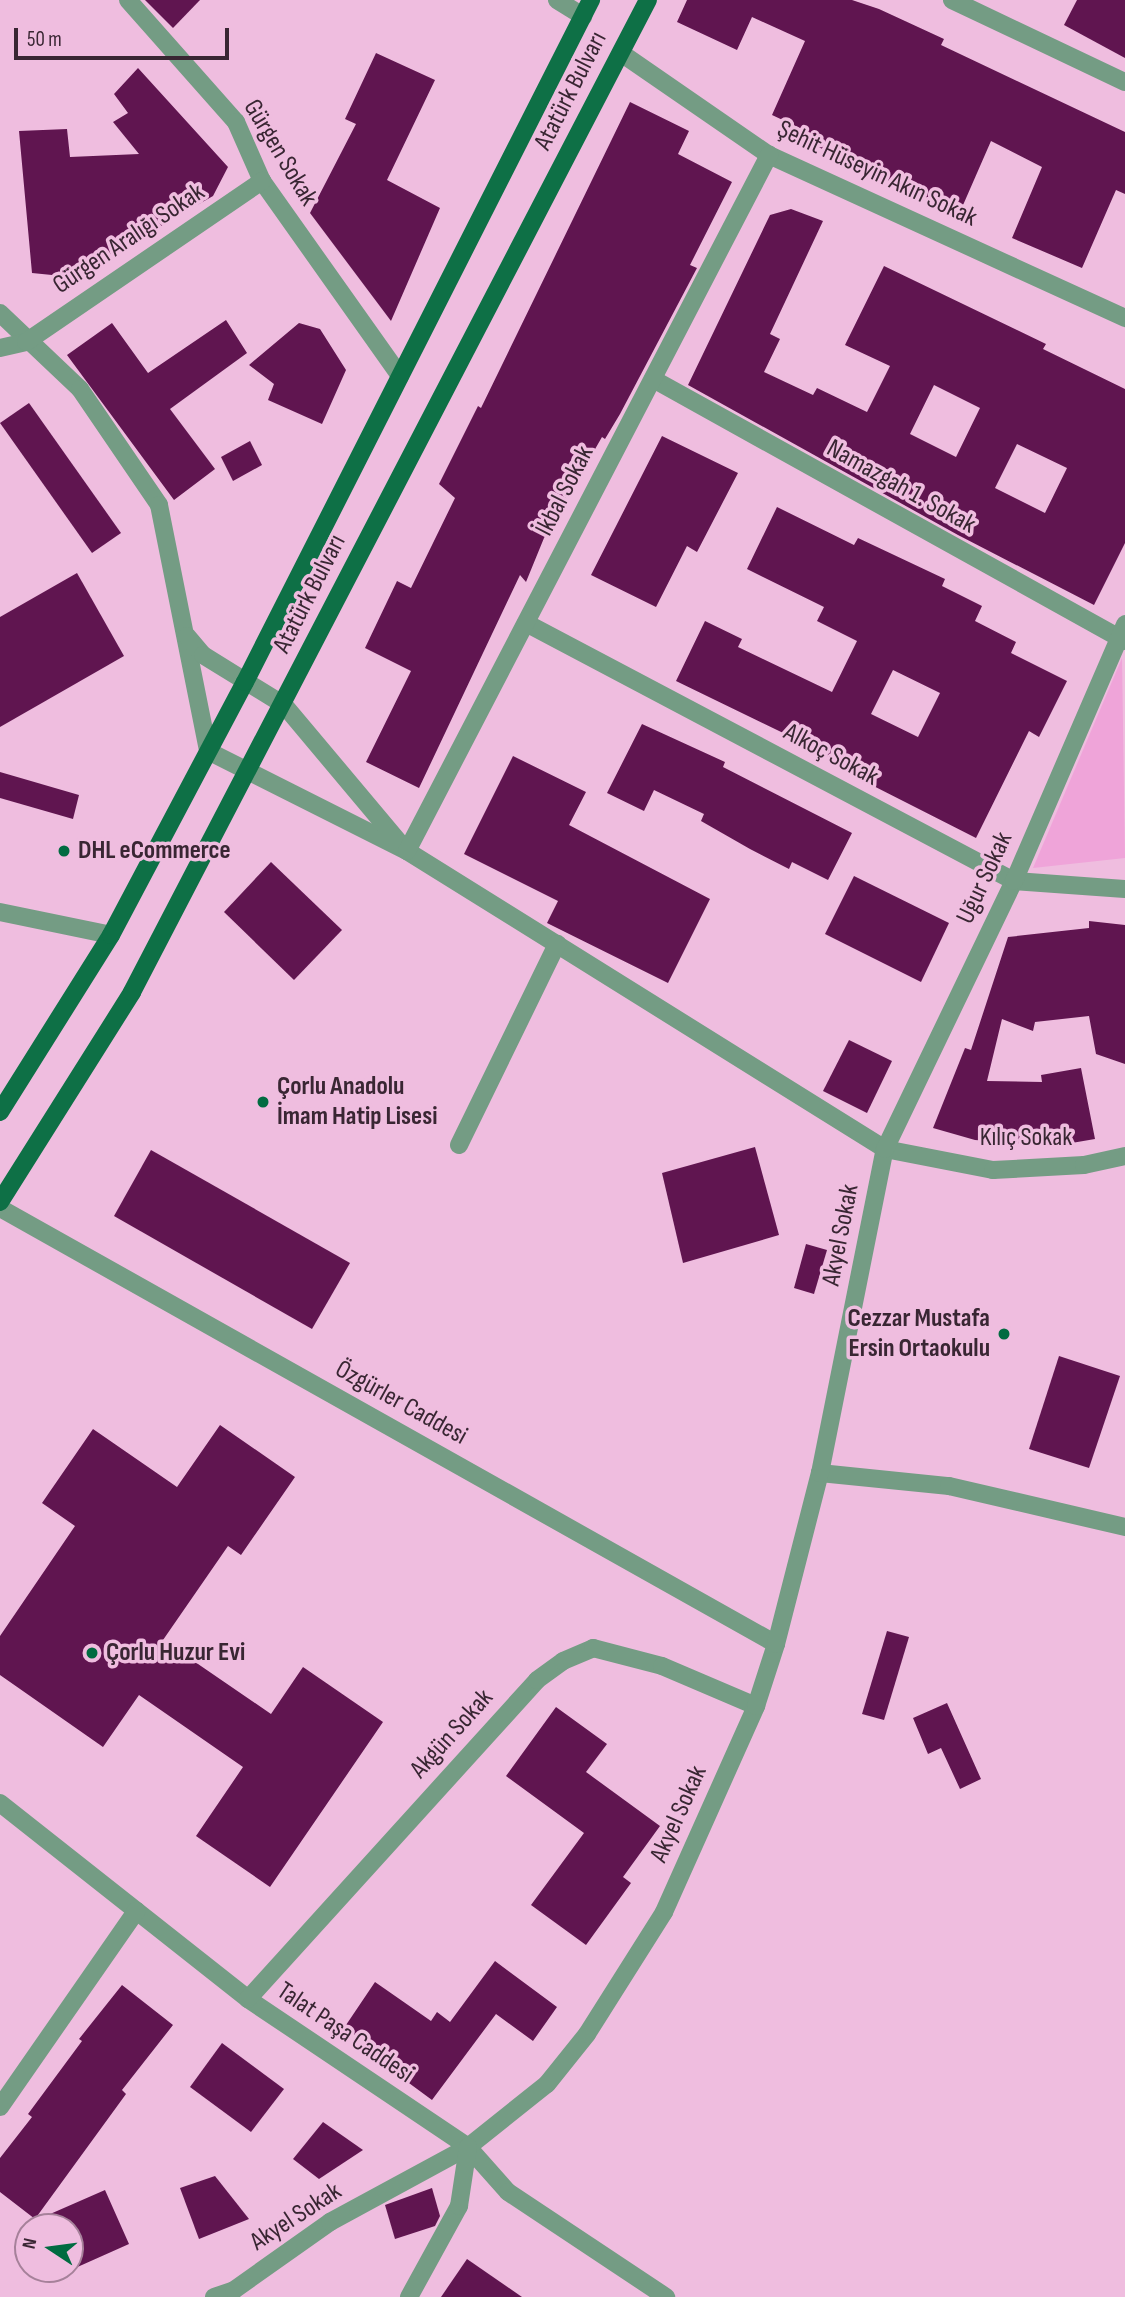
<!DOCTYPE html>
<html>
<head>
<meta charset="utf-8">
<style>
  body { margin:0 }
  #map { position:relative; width:1125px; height:2297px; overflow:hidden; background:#efbddf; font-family:"Sofia Sans Condensed",sans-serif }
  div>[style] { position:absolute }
  .green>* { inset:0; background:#efa4d9 }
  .building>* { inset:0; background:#601550 }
  .minor>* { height:18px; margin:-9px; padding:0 9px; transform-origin:9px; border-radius:9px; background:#749c84 }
  .major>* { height:18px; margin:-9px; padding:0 9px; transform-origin:9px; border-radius:9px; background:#0e7046 }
  .dots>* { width:19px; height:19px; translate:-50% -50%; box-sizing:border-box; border:4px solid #efbddf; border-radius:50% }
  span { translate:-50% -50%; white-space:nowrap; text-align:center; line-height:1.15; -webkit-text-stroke:7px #efbddf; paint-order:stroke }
  .street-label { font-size:26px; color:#392633 }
  .poi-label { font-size:26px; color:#392633; font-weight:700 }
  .left { translate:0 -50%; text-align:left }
  .right { translate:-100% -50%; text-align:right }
  .north { position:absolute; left:14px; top:2213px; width:70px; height:70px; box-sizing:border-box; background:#efbddf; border:2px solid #a6819a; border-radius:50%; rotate:283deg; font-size:19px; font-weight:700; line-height:28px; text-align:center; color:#392633 }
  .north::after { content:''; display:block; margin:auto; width:24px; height:32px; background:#016b41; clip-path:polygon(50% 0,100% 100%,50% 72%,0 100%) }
  .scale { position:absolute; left:14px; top:28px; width:215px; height:32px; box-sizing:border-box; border:4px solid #392633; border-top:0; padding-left:9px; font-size:21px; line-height:24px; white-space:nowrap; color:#392633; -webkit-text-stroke:5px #efbddf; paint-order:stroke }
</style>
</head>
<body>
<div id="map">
  <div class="green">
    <div style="clip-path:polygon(1122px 658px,1125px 858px,1033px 868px)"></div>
  </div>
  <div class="building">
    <div style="clip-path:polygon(145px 0,200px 0,173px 28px)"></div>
    <div style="clip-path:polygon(687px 0,852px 0,879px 9px,944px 39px,941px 45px,1125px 132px,1125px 194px,1116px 190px,1082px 268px,1012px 238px,1042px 167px,991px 141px,960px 212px,859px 169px,815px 145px,819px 137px,772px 115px,805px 41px,752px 17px,737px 50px,677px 22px)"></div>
    <div style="clip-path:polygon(1077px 0,1125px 0,1125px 58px,1064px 25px)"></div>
    <div style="clip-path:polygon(376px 53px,435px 80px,387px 180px,440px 208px,391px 321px,310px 213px,356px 124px,345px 119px)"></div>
    <div style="clip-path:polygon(138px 68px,228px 167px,213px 196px,72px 277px,32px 273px,19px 131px,67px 129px,70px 157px,139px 154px,113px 122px,128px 113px,114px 94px)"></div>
    <div style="clip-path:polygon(630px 102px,689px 131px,678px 154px,732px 182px,690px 265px,697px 268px,620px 414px,605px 439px,602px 437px,544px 538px,526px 582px,520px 575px,419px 788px,366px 762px,411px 671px,365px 648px,397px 581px,411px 588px,455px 498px,439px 484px,478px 406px,481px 408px)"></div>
    <div style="clip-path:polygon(evenodd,791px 209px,823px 221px,770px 334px,780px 339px,764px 372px,813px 395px,817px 388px,867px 412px,890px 366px,845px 345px,884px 266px,1046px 344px,1043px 349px,1125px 389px,1125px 543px,1094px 605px,958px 535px,688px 385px,770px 215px,791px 209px,934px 385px,980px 408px,956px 457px,910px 434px,934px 385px,791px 209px,1017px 444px,1067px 468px,1045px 513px,995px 488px,1017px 444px)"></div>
    <div style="clip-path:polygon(226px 320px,247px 353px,170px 409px,215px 469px,174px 500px,67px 355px,112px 323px,148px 373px)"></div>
    <div style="clip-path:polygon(299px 323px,320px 329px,346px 370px,322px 424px,268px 400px,274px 384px,249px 365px)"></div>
    <div style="clip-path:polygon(29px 403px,121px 533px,92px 553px,0 423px)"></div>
    <div style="clip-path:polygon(662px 436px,738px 473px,697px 552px,687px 546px,656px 607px,591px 575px)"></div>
    <div style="clip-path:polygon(250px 441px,262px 465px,233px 481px,221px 457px)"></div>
    <div style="clip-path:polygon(evenodd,777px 507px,854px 545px,858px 538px,945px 579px,942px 586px,982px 606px,975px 621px,1016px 642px,1011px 653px,1067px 681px,1039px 737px,1029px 731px,976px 838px,844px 771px,846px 767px,806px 744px,676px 681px,705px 621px,742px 639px,738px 647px,832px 692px,857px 641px,817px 621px,824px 607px,747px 569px,777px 507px,893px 670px,940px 693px,918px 737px,871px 714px,893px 670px)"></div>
    <div style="clip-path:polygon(77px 573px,124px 656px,0 727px,0 617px)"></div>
    <div style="clip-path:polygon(642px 724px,725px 762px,723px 767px,852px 833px,828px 880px,792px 862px,789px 869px,750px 849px,701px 821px,704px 814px,654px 790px,644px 811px,607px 793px)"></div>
    <div style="clip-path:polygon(513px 756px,586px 792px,569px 825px,710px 899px,668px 983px,547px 923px,558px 901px,464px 854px)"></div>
    <div style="clip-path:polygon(0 772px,79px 795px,73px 819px,0 798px)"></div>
    <div style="clip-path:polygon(271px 862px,342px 930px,294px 980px,224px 912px)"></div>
    <div style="clip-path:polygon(854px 876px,949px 923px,921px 982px,825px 934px)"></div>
    <div style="clip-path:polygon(1089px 921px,1125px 925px,1125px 1064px,1096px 1054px,1089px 1016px,1035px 1022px,1033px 1031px,1002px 1019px,987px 1081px,1042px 1082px,1041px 1075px,1081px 1068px,1095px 1139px,1054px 1146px,975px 1140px,933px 1128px,965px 1048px,971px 1050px,1008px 937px,1089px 928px)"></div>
    <div style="clip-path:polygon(849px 1040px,892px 1061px,867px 1113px,823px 1091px)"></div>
    <div style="clip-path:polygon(755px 1147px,779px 1235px,683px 1263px,662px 1173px)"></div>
    <div style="clip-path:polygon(151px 1150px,350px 1263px,312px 1329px,114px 1216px)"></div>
    <div style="clip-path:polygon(806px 1244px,827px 1250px,814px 1294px,794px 1288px)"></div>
    <div style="clip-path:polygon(1059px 1356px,1120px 1376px,1089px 1468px,1029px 1449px)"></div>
    <div style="clip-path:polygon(220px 1425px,295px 1477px,241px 1555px,228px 1546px,163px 1640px,271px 1714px,303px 1667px,383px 1722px,270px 1887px,196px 1836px,243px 1767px,139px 1695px,103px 1747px,0 1675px,0 1636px,75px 1526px,42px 1503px,93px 1429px,177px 1487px)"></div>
    <div style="clip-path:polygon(887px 1631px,909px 1637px,884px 1720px,862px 1714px)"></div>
    <div style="clip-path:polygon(947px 1703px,981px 1779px,960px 1789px,941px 1748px,928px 1754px,913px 1718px)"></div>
    <div style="clip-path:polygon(556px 1707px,607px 1744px,586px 1772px,660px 1826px,623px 1877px,631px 1883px,586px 1945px,531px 1905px,584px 1833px,506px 1776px)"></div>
    <div style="clip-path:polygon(495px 1961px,557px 2007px,533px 2041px,496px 2014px,432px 2100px,394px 2072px,399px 2066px,344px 2028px,375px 1982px,431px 2021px,437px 2012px,450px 2022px)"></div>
    <div style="clip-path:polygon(122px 1985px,173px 2025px,122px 2090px,126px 2094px,35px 2219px,0 2192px,0 2158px,32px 2117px,28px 2114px,82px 2041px,79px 2039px)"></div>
    <div style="clip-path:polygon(222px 2043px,284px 2089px,251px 2132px,190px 2087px)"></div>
    <div style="clip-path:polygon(323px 2122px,363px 2150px,319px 2179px,293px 2159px)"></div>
    <div style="clip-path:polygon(215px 2176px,249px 2219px,199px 2239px,180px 2188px)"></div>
    <div style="clip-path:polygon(432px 2188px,440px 2216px,435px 2226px,395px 2239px,385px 2205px)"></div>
    <div style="clip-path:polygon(105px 2190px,129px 2244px,64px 2273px,63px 2269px,70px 2269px,70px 2227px,45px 2227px,41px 2218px)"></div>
    <div style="clip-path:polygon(467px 2259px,522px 2297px,441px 2297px)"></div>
  </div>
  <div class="minor">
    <div style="left:128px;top:0;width:163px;rotate:48.5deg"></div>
    <div style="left:236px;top:122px;width:64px;rotate:66.2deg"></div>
    <div style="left:262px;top:181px;width:239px;rotate:54.7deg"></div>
    <div style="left:557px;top:0;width:31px;rotate:32deg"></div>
    <div style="left:952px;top:0;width:191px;rotate:25.4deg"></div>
    <div style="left:621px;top:53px;width:180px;rotate:34.6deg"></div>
    <div style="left:769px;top:155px;width:392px;rotate:24.6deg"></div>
    <div style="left:0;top:313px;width:110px;rotate:43.5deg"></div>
    <div style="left:80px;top:389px;width:140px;rotate:55.7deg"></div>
    <div style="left:159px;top:505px;width:251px;rotate:78.7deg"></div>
    <div style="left:208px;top:751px;width:223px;rotate:26.7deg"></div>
    <div style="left:407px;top:851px;width:563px;rotate:31.94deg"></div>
    <div style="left:885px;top:1149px;width:110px;rotate:11deg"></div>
    <div style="left:993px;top:1170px;width:91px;rotate:-3.1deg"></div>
    <div style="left:1084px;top:1165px;width:42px;rotate:-12.4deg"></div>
    <div style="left:0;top:348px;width:27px;rotate:-13deg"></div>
    <div style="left:26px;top:342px;width:286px;rotate:-34.3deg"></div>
    <div style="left:653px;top:379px;width:540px;rotate:29.03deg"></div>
    <div style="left:526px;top:623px;width:552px;rotate:27.86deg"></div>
    <div style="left:1014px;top:881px;width:111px;rotate:4.1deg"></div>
    <div style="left:187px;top:636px;width:25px;rotate:50deg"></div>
    <div style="left:203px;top:655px;width:95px;rotate:31.7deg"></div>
    <div style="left:284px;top:705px;width:188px;rotate:50deg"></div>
    <div style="left:407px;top:851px;width:785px;rotate:-62.52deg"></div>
    <div style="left:0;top:912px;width:113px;rotate:11.7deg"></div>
    <div style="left:459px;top:1145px;width:224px;rotate:-64deg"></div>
    <div style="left:0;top:1208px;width:890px;rotate:29.33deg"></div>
    <div style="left:820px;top:1473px;width:130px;rotate:5.8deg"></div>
    <div style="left:949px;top:1486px;width:181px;rotate:13.1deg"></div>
    <div style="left:0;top:1803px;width:316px;rotate:38.3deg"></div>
    <div style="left:248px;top:1999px;width:265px;rotate:33.9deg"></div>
    <div style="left:468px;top:2147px;width:60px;rotate:48.4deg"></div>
    <div style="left:508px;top:2192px;width:190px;rotate:33.6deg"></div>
    <div style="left:248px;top:1999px;width:430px;rotate:-47.8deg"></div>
    <div style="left:537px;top:1680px;width:32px;rotate:-36deg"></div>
    <div style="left:563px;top:1661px;width:33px;rotate:-23deg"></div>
    <div style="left:593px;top:1648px;width:71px;rotate:14.6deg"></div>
    <div style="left:662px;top:1666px;width:102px;rotate:23.1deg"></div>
    <div style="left:0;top:2107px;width:239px;rotate:-55.2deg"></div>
    <div style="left:214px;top:2297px;width:21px;rotate:-19deg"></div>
    <div style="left:234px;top:2290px;width:118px;rotate:-35.3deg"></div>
    <div style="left:330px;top:2222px;width:157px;rotate:-28.5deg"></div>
    <div style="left:468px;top:2147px;width:101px;rotate:-38.6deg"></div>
    <div style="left:547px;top:2084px;width:64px;rotate:-51.3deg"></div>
    <div style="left:587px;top:2034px;width:144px;rotate:-57.7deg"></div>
    <div style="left:664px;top:1912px;width:226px;rotate:-65.9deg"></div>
    <div style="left:756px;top:1706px;width:65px;rotate:-72.1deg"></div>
    <div style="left:776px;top:1644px;width:177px;rotate:-75.6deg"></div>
    <div style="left:820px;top:1473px;width:330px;rotate:-78.7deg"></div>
    <div style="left:885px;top:1149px;width:297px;rotate:-64.3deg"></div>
    <div style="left:1014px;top:881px;width:280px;rotate:-66.6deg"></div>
    <div style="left:409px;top:2297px;width:104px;rotate:-61.2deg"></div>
    <div style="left:459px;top:2206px;width:60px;rotate:-81.3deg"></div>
  </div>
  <div class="major">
    <div style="left:0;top:1112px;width:209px;rotate:-57.9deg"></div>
    <div style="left:111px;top:935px;width:286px;rotate:-62.1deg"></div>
    <div style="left:245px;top:682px;width:765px;rotate:-63.1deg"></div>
    <div style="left:0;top:1202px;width:248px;rotate:-57.8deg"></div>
    <div style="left:132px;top:992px;width:1118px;rotate:-62.52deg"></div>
  </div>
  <div class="dots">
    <div style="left:64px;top:851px;background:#016b41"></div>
    <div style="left:263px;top:1102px;background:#016b41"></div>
    <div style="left:1004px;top:1334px;background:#016b41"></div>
    <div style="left:92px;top:1653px;background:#016b41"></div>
  </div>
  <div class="street-label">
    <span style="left:571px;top:91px;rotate:-63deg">Atatürk Bulvarı</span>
    <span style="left:280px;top:153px;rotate:59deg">Gürgen Sokak</span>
    <span style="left:877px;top:174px;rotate:25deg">Şehit Hüseyin Akın Sokak</span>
    <span style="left:129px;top:239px;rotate:-34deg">Gürgen Aralığı Sokak</span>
    <span style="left:901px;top:487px;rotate:29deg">Namazgah 1. Sokak</span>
    <span style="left:565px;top:491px;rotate:-63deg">İkbal Sokak</span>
    <span style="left:310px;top:594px;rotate:-63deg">Atatürk Bulvarı</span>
    <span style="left:831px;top:755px;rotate:28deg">Alkoç Sokak</span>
    <span style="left:985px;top:878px;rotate:-65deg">Uğur Sokak</span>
    <span style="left:1026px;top:1138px">Kılıç Sokak</span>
    <span style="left:841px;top:1235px;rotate:-79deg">Akyel Sokak</span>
    <span style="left:401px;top:1403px;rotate:29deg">Özgürler Caddesi</span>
    <span style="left:452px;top:1734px;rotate:-48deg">Akgün Sokak</span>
    <span style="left:679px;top:1814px;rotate:-66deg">Akyel Sokak</span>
    <span style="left:345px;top:2033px;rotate:34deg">Talat Paşa Caddesi</span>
    <span style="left:296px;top:2217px;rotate:-33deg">Akyel Sokak</span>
  </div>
  <div class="poi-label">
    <span class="left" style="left:78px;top:851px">DHL eCommerce</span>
    <span class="left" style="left:277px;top:1102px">Çorlu Anadolu<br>İmam Hatip Lisesi</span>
    <span class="right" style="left:990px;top:1334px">Cezzar Mustafa<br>Ersin Ortaokulu</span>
    <span class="left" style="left:106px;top:1653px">Çorlu Huzur Evi</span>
  </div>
  <div class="north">N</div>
  <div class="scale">50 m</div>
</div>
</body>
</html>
